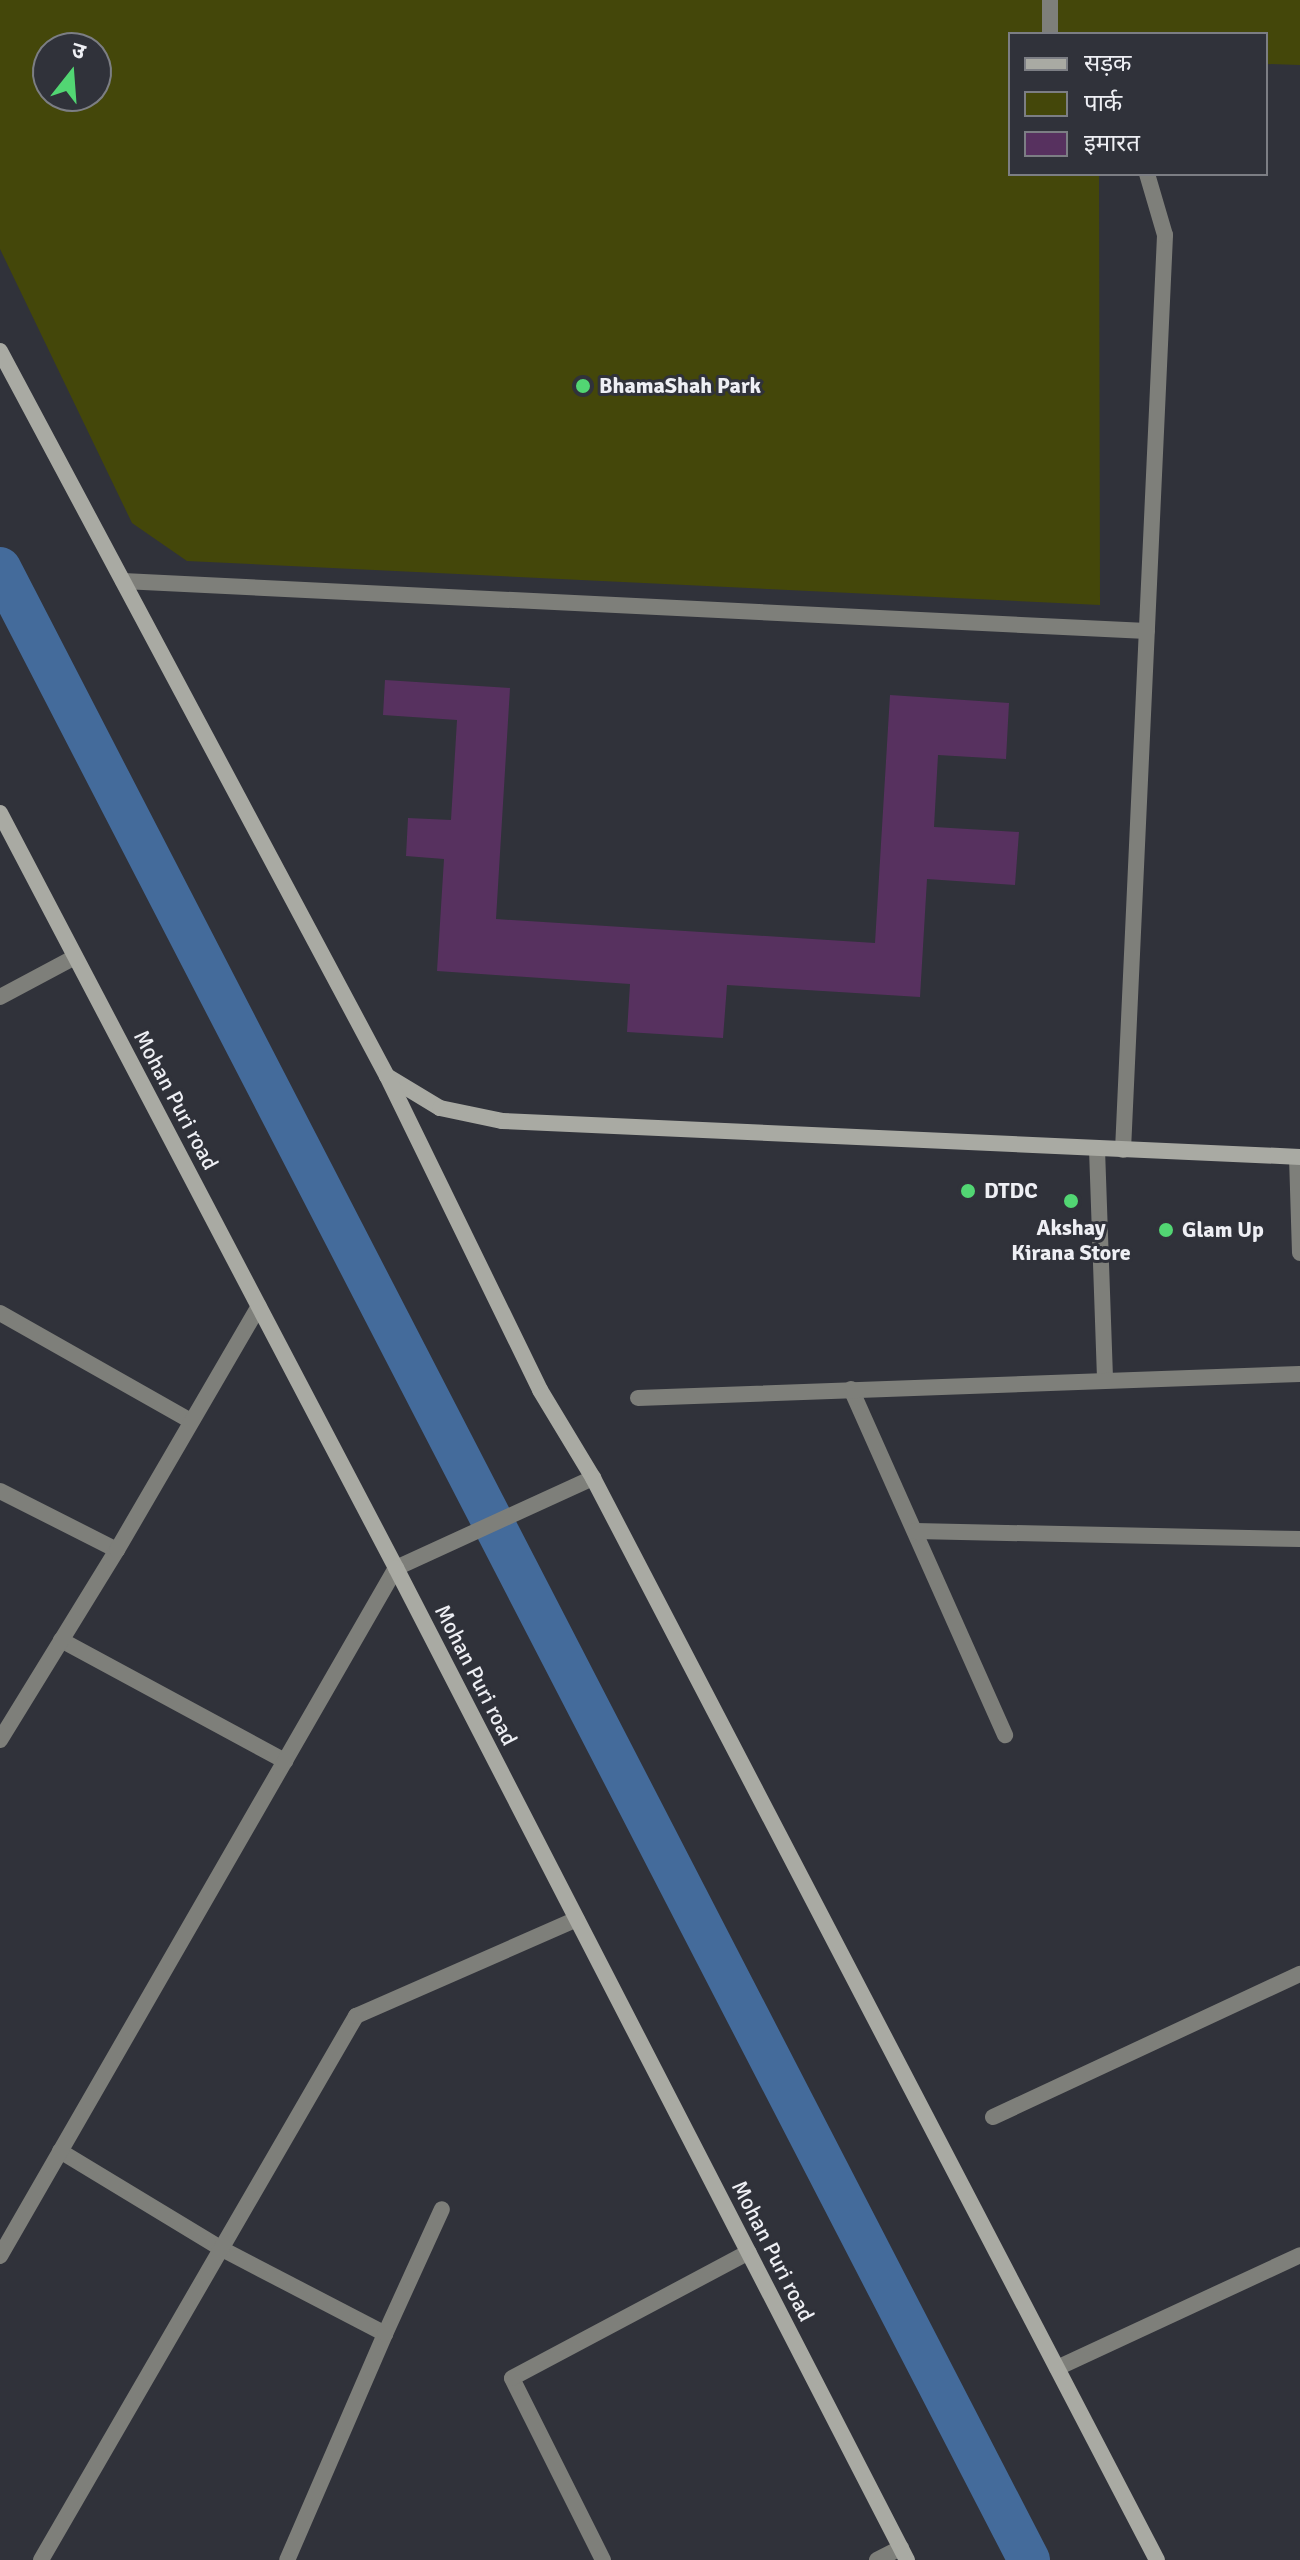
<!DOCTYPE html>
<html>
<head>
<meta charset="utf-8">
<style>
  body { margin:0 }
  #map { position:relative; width:1300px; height:2560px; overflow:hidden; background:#30323a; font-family:Signika,"Noto Sans Devanagari",sans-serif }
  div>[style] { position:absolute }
  .green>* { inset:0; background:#44470a }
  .canal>* { height:42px; margin:-21px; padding:0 21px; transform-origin:21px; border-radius:21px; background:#446b9b }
  .building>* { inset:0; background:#57315f }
  .street>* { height:16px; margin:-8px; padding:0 8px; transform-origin:8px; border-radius:8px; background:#7e7f7a }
  .secondary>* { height:16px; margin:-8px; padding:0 8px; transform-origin:8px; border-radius:8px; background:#a9aaa3 }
  .dots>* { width:22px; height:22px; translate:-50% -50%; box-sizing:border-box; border:4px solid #30323a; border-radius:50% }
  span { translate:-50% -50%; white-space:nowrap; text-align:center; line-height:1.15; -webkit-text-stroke:6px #30323a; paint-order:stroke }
  .poi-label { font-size:22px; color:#eeeff4; font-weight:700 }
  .left { translate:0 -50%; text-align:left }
  .street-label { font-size:22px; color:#eeeff4 }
  .legend { position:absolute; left:1008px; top:32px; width:260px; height:144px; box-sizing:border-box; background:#30323a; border:2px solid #7c7e84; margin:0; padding:10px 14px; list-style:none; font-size:24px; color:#eeeff4 }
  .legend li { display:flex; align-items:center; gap:16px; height:40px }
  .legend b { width:40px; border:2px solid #7c7e84 }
  .north { position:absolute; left:32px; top:32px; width:80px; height:80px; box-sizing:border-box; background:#30323a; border:2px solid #7c7e84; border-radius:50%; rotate:17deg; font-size:22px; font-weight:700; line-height:32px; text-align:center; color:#eeeff4 }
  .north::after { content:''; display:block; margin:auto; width:28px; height:36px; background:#52d673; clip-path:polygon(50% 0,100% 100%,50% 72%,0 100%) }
</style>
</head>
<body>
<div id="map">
  <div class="green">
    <div style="clip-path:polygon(evenodd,0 0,1300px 0,1300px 65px,1266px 64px,1266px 34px,1010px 34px,1010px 174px,1099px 174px,1100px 605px,187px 561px,132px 523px,0 249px,0 0,48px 48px,96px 48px,96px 96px,48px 96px,48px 48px)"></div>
  </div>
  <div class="canal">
    <div style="left:0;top:568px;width:2242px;rotate:62.68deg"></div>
  </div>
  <div class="building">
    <div style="clip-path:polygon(385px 680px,510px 688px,496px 919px,875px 943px,890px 695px,1009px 703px,1006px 759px,938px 755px,934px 827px,1019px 832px,1015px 885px,927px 879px,920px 997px,727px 985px,723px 1038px,627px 1032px,630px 984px,437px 971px,444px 859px,406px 856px,408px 818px,451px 820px,457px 720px,383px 715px)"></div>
  </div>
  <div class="street">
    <div style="left:1050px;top:34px;width:34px;rotate:-90deg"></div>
    <div style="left:123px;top:581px;width:1025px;rotate:2.8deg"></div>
    <div style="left:0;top:997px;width:85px;rotate:-28.1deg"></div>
    <div style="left:1097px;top:1149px;width:231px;rotate:88deg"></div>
    <div style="left:1123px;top:1150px;width:916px;rotate:-87.37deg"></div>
    <div style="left:1165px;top:235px;width:64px;rotate:-106.4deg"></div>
    <div style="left:1297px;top:1157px;width:96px;rotate:88.2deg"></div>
    <div style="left:0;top:1313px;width:219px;rotate:29.5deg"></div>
    <div style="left:851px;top:1389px;width:379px;rotate:66deg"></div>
    <div style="left:638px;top:1398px;width:662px;rotate:-2.08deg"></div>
    <div style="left:0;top:1491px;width:131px;rotate:26.8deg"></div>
    <div style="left:915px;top:1531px;width:385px;rotate:1.2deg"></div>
    <div style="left:61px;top:1640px;width:255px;rotate:28.4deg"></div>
    <div style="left:0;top:1740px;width:223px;rotate:-58.4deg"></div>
    <div style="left:117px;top:1550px;width:282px;rotate:-59.8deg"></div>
    <div style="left:993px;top:2117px;width:339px;rotate:-25deg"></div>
    <div style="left:60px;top:2151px;width:189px;rotate:31.2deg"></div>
    <div style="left:222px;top:2249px;width:184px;rotate:27.5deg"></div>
    <div style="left:385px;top:2334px;width:246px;rotate:113.4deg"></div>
    <div style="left:0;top:2256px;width:794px;rotate:-60.08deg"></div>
    <div style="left:396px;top:1568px;width:217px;rotate:-24.6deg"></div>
    <div style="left:385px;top:2334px;width:137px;rotate:-65.5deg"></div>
    <div style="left:1057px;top:2368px;width:268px;rotate:-24.9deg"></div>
    <div style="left:41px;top:2560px;width:629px;rotate:-59.93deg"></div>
    <div style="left:356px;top:2016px;width:241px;rotate:-23.7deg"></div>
    <div style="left:603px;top:2560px;width:203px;rotate:-116.6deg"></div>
    <div style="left:512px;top:2378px;width:268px;rotate:-28deg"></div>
    <div style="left:877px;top:2560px;width:27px;rotate:-27deg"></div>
  </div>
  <div class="secondary">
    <div style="left:0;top:351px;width:822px;rotate:61.91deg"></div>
    <div style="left:387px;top:1076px;width:62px;rotate:31.1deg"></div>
    <div style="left:440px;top:1108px;width:63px;rotate:11.8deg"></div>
    <div style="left:502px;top:1121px;width:799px;rotate:2.58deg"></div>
    <div style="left:0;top:813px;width:853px;rotate:62.32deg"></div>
    <div style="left:396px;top:1568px;width:1116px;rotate:62.75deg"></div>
    <div style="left:387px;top:1076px;width:349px;rotate:64deg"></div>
    <div style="left:540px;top:1390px;width:103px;rotate:58.9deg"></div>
    <div style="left:593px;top:1478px;width:1220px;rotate:62.47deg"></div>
  </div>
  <div class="dots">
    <div style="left:583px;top:386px;background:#52d673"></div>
    <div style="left:968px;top:1191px;background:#52d673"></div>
    <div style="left:1071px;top:1201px;background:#52d673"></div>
    <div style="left:1166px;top:1230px;background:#52d673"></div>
  </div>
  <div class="poi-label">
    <span class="left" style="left:599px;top:386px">BhamaShah Park</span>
    <span class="left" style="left:984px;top:1191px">DTDC</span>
    <span style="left:1071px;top:1240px">Akshay<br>Kirana Store</span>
    <span class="left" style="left:1182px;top:1230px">Glam Up</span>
  </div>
  <div class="street-label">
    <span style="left:176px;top:1100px;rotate:62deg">Mohan Puri road</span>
    <span style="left:476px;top:1675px;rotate:63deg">Mohan Puri road</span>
    <span style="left:773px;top:2251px;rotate:63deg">Mohan Puri road</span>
  </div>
  <ul class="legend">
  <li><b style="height:10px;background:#a9aaa3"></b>सड़क</li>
  <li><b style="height:22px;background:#44470a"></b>पार्क</li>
  <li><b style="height:22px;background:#57315f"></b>इमारत</li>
  </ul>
  <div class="north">उ</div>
</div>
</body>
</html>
